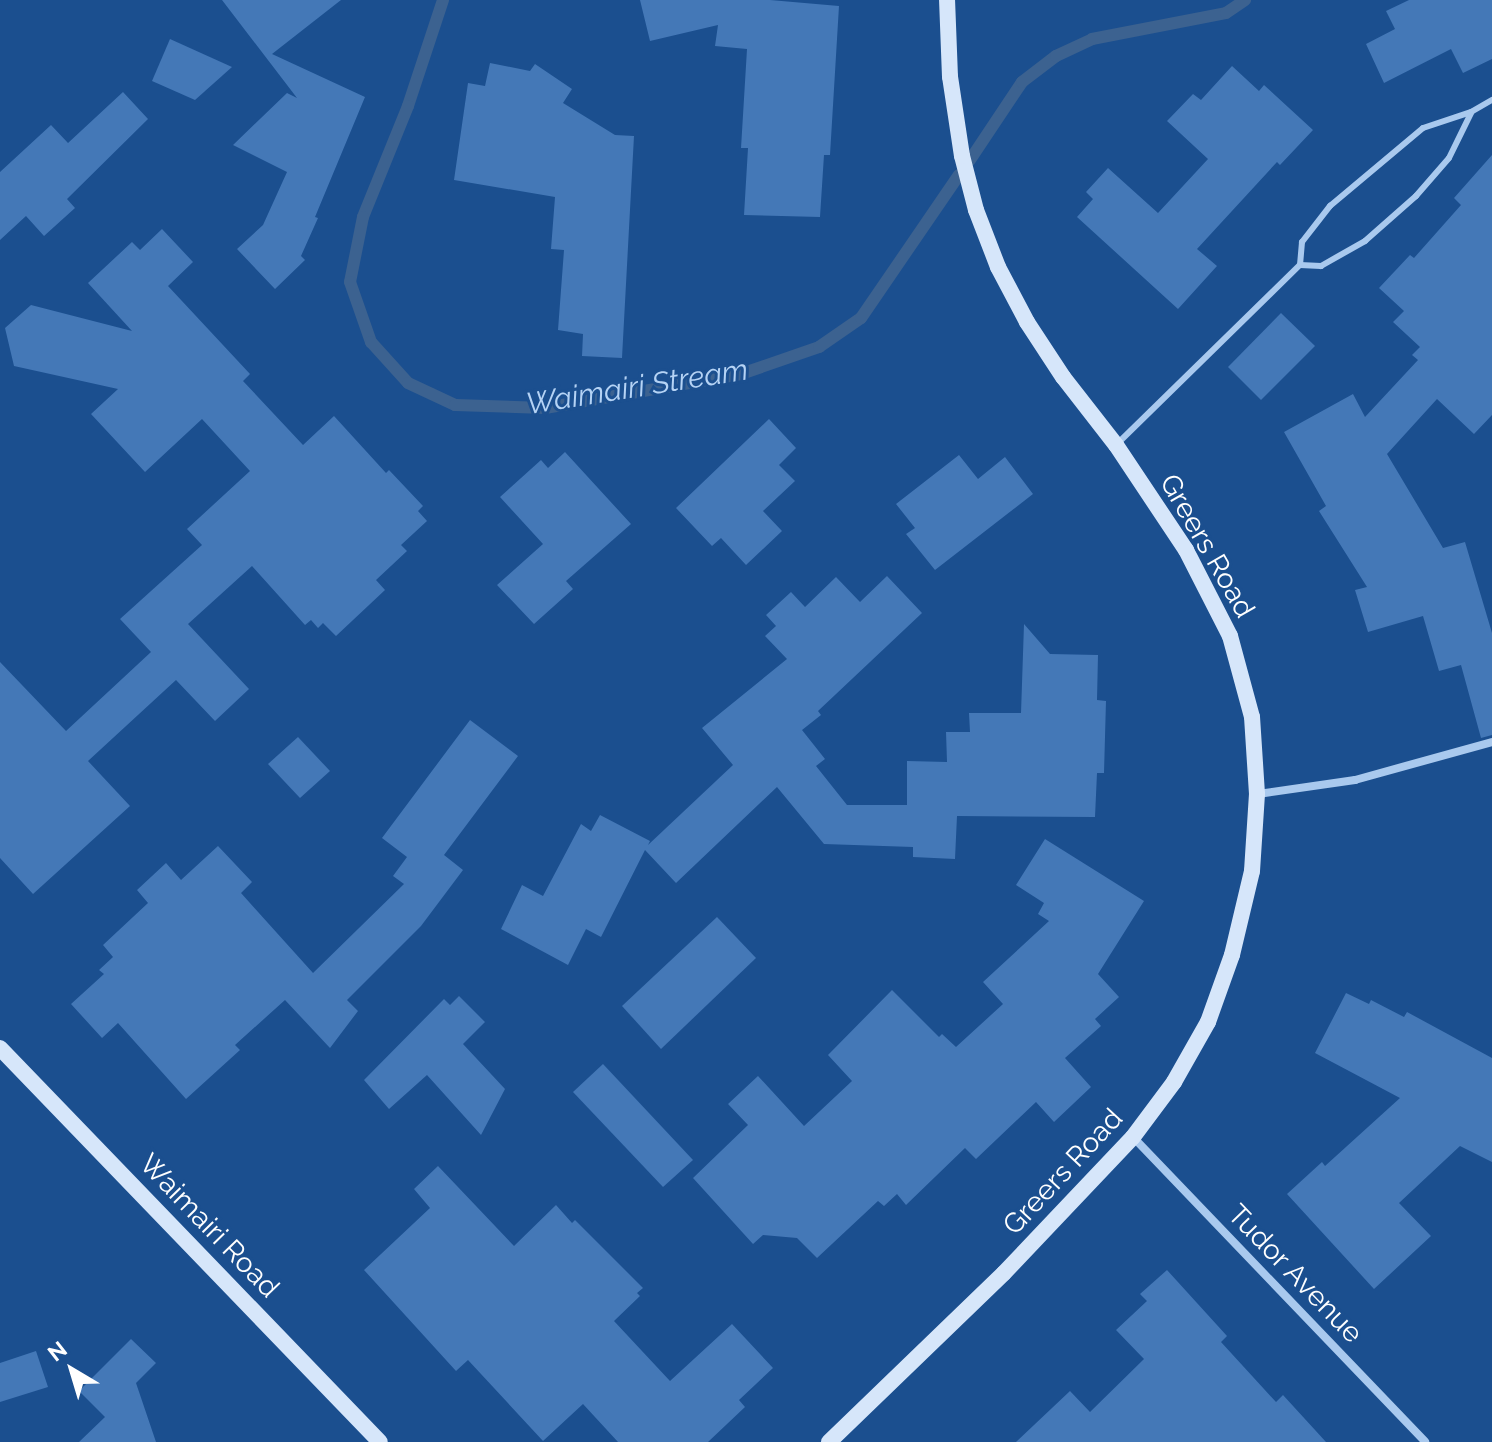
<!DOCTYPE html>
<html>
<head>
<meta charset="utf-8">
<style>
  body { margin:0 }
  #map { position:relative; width:1492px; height:1442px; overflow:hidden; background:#1b4f8f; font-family:Raleway,sans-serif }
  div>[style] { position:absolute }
  .stream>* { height:12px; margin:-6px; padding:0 6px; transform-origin:6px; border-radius:6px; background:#3c6290 }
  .building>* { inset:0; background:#4478b7 }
  .lane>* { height:6px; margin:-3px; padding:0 3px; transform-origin:3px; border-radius:3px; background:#a9c9ee }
  .street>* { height:8px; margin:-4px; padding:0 4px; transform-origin:4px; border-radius:4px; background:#a9c9ee }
  .secondary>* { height:16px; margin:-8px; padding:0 8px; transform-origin:8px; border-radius:8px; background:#d6e6fa }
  span { translate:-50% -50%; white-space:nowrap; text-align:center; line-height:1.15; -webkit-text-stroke:6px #1b4f8f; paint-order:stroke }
  .street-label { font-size:28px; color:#fff }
  .water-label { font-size:30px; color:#b5d3f5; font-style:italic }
  .north { position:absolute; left:32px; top:1330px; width:80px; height:80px; -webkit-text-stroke:6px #1b4f8f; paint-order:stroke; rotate:322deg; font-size:22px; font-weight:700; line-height:32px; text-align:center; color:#fff }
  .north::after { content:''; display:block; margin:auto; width:28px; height:36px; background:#fff; clip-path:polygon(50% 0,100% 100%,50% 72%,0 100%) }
</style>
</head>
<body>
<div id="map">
  <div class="stream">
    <div style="left:443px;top:0;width:112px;rotate:108.3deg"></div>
    <div style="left:408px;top:106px;width:120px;rotate:112.1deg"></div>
    <div style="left:363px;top:217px;width:66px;rotate:101.3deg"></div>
    <div style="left:350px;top:282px;width:64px;rotate:70.7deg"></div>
    <div style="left:371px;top:342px;width:55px;rotate:47.9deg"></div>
    <div style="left:408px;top:383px;width:52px;rotate:25.1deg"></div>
    <div style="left:455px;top:405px;width:90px;rotate:1.9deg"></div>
    <div style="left:545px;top:408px;width:199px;rotate:-9.8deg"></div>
    <div style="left:741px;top:374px;width:83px;rotate:-19.1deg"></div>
    <div style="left:819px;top:347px;width:51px;rotate:-34.6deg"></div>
    <div style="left:861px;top:318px;width:173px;rotate:-55.6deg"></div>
    <div style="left:970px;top:160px;width:94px;rotate:-56.3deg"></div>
    <div style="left:1022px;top:82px;width:43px;rotate:-37.4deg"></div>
    <div style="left:1056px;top:56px;width:40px;rotate:-25deg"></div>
    <div style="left:1092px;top:39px;width:136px;rotate:-11deg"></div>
    <div style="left:1226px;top:13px;width:23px;rotate:-34deg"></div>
  </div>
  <div class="building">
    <div style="clip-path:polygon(222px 0,341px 0,272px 54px,365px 97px,315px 217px,318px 218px,301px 256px,305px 260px,275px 289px,237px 249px,263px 225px,287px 172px,233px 145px,287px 93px,297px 98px)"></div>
    <div style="clip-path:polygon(640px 0,770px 0,839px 6px,830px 155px,824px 155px,820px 217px,744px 215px,748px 148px,741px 148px,747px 49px,715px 46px,718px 25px,650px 41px)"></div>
    <div style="clip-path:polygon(1409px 0,1492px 0,1492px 59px,1463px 73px,1451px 49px,1384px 83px,1366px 44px,1395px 29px,1386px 11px)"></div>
    <div style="clip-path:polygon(170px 39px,232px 67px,195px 100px,152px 81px)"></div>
    <div style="clip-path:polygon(490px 63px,530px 71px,535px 64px,572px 89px,563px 103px,615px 135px,634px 136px,622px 358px,582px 356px,583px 334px,558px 330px,564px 250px,551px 249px,555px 197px,454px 180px,468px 83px,485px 86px)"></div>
    <div style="clip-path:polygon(1232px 66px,1259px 91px,1264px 85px,1313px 130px,1280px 165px,1277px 162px,1197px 249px,1217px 266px,1178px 309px,1077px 217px,1093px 199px,1086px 192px,1108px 168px,1158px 213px,1208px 159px,1167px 121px,1193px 94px,1201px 100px)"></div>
    <div style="clip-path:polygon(123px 92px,148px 119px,67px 199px,75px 208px,44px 236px,26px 216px,0 240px,0 172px,51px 125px,68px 143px)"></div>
    <div style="clip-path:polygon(1492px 155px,1492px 415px,1474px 434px,1437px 399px,1387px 454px,1443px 548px,1465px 542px,1492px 633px,1492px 735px,1481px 738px,1461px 665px,1439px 671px,1423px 616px,1368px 632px,1355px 590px,1367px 587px,1319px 511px,1326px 506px,1284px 432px,1353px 394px,1365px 417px,1418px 360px,1412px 355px,1420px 347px,1393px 322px,1404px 311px,1379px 288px,1410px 255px,1414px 258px,1461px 205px,1454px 198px)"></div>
    <div style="clip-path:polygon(162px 229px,193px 262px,168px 286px,250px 374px,243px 381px,303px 445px,334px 416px,386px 473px,389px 470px,423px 506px,418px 511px,427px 521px,401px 545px,407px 551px,376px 580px,385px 590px,336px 636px,323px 623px,318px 628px,311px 620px,305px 625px,252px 566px,188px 624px,249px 689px,215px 721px,176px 680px,88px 761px,130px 806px,33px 894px,0 858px,0 662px,66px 731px,151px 652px,120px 619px,202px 545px,187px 529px,250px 471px,202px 419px,145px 472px,91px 414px,118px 389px,14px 366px,5px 328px,31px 305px,132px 331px,88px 283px,132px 242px,140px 250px)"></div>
    <div style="clip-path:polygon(1281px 313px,1315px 346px,1261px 400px,1228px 367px)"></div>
    <div style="clip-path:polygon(769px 419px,796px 448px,779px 465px,795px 481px,763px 511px,782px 531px,746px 565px,721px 538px,712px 546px,676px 508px)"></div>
    <div style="clip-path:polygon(565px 452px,631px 524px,566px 581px,573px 589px,534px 624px,497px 585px,543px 544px,500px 497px,541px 460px,548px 468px)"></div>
    <div style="clip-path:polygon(959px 455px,978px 479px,1005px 457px,1033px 494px,935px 570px,906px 534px,915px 528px,896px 504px)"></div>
    <div style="clip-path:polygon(887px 576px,922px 613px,818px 711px,821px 715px,802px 730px,825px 759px,816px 766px,847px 805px,907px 805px,907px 761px,947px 762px,946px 732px,970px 732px,969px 713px,1021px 713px,1024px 624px,1050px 654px,1098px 655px,1097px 700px,1106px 701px,1104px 773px,1097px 773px,1095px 817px,957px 816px,955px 859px,913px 857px,913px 847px,824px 844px,777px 787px,676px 883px,645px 850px,601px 937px,586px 929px,568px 965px,501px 929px,522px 885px,543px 896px,581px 824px,591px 831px,600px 815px,650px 841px,648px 845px,733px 765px,702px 728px,787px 659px,765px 636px,776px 626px,766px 615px,791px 592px,805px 607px,836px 577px,860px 602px)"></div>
    <div style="clip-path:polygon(470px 720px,518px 756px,444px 855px,463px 870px,421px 926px,347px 1000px,358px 1011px,330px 1048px,285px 1000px,235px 1045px,240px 1050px,186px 1099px,118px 1023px,102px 1038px,71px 1004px,104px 974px,99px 970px,113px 957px,103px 945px,148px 903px,137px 890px,166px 863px,181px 880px,218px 846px,252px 882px,241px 893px,313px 973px,404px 884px,393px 876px,407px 857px,382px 838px)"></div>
    <div style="clip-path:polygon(298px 737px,330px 771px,300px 798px,268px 764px)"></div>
    <div style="clip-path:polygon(1045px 839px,1144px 901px,1098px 974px,1119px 997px,1095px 1019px,1101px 1026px,1065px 1058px,1091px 1087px,1054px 1122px,1036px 1102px,976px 1159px,965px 1148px,906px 1205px,897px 1194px,884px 1206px,878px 1201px,817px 1258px,797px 1238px,763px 1235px,753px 1244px,693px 1178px,748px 1125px,728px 1104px,758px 1076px,804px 1126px,852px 1081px,828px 1055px,892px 990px,939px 1037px,942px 1034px,956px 1047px,1003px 1004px,983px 982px,1049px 921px,1038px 914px,1044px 903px,1016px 885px)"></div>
    <div style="clip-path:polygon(717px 917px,756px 958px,661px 1049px,622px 1006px)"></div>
    <div style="clip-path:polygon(1346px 993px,1369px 1004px,1371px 1000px,1404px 1017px,1407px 1012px,1492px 1058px,1492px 1162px,1460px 1146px,1399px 1203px,1431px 1236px,1374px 1289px,1287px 1194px,1322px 1162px,1325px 1166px,1400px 1098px,1315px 1053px)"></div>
    <div style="clip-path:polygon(459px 996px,485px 1022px,463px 1044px,505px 1089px,481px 1135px,427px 1075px,389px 1109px,364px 1080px,444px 999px,450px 1005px)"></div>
    <div style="clip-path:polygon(603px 1064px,693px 1160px,663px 1187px,573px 1092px)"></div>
    <div style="clip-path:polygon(438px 1166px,514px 1246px,556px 1205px,572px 1223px,575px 1220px,643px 1288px,637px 1293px,640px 1296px,614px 1321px,670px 1381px,732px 1324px,773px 1368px,739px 1400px,745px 1407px,708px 1442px,618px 1442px,583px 1404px,543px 1441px,468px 1360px,456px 1371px,364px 1270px,430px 1208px,414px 1189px)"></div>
    <div style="clip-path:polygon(1167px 1270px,1227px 1336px,1221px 1342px,1276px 1402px,1283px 1395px,1326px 1442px,1016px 1442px,1070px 1391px,1090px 1412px,1144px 1359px,1116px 1330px,1147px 1301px,1140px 1294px)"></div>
    <div style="clip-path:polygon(131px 1339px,156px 1363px,136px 1383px,156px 1442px,79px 1442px,105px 1417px,79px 1391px)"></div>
    <div style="clip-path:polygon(36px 1351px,48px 1387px,0 1402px,0 1363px)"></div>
  </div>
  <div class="lane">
    <div style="left:1300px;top:265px;width:21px;rotate:3deg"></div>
    <div style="left:1321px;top:266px;width:51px;rotate:-29.6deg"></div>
    <div style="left:1365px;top:241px;width:68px;rotate:-41.4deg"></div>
    <div style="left:1416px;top:196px;width:50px;rotate:-49deg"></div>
    <div style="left:1449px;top:158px;width:50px;rotate:-63.9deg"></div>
    <div style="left:1116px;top:445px;width:257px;rotate:-44.4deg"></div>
    <div style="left:1300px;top:265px;width:23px;rotate:-85deg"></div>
    <div style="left:1302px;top:242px;width:46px;rotate:-52.1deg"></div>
    <div style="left:1330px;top:206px;width:121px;rotate:-40deg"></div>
    <div style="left:1423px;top:128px;width:51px;rotate:-18.4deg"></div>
    <div style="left:1471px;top:112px;width:24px;rotate:-30deg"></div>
  </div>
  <div class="street">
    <div style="left:1258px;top:794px;width:98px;rotate:-8.2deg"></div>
    <div style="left:1355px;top:780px;width:142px;rotate:-15.5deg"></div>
    <div style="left:1133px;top:1137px;width:422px;rotate:46.2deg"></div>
  </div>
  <div class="secondary">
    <div style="left:0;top:1048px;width:547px;rotate:46.04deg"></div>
    <div style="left:829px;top:1442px;width:243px;rotate:-44deg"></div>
    <div style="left:1004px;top:1273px;width:187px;rotate:-46.5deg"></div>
    <div style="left:1133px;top:1137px;width:69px;rotate:-53.3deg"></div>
    <div style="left:1174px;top:1082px;width:69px;rotate:-60.5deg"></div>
    <div style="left:1208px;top:1022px;width:71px;rotate:-70.3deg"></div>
    <div style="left:1232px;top:955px;width:86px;rotate:-76.6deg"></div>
    <div style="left:1252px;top:871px;width:77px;rotate:-86.3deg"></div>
    <div style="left:1257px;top:794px;width:77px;rotate:-93.7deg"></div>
    <div style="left:1252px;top:717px;width:84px;rotate:-105.2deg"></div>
    <div style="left:1230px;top:636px;width:97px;rotate:-117.1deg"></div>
    <div style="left:1186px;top:550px;width:126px;rotate:-123.7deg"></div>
    <div style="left:1116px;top:445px;width:86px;rotate:-127.9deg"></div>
    <div style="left:1063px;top:377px;width:66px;rotate:-123.2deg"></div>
    <div style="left:1027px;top:322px;width:62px;rotate:-117.8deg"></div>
    <div style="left:998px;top:267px;width:61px;rotate:-111.1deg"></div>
    <div style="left:976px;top:210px;width:56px;rotate:-104.5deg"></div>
    <div style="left:962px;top:156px;width:80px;rotate:-98.6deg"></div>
    <div style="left:950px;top:77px;width:77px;rotate:-92.2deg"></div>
  </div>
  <div class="street-label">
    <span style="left:1207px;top:546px;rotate:60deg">Greers Road</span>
    <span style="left:1063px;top:1172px;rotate:-47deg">Greers Road</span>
    <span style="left:209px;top:1226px;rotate:46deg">Waimairi Road</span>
    <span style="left:1295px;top:1274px;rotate:46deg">Tudor Avenue</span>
  </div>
  <div class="water-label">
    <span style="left:637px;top:387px;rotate:-9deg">Waimairi Stream</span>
  </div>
  <div class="north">N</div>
</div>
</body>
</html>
